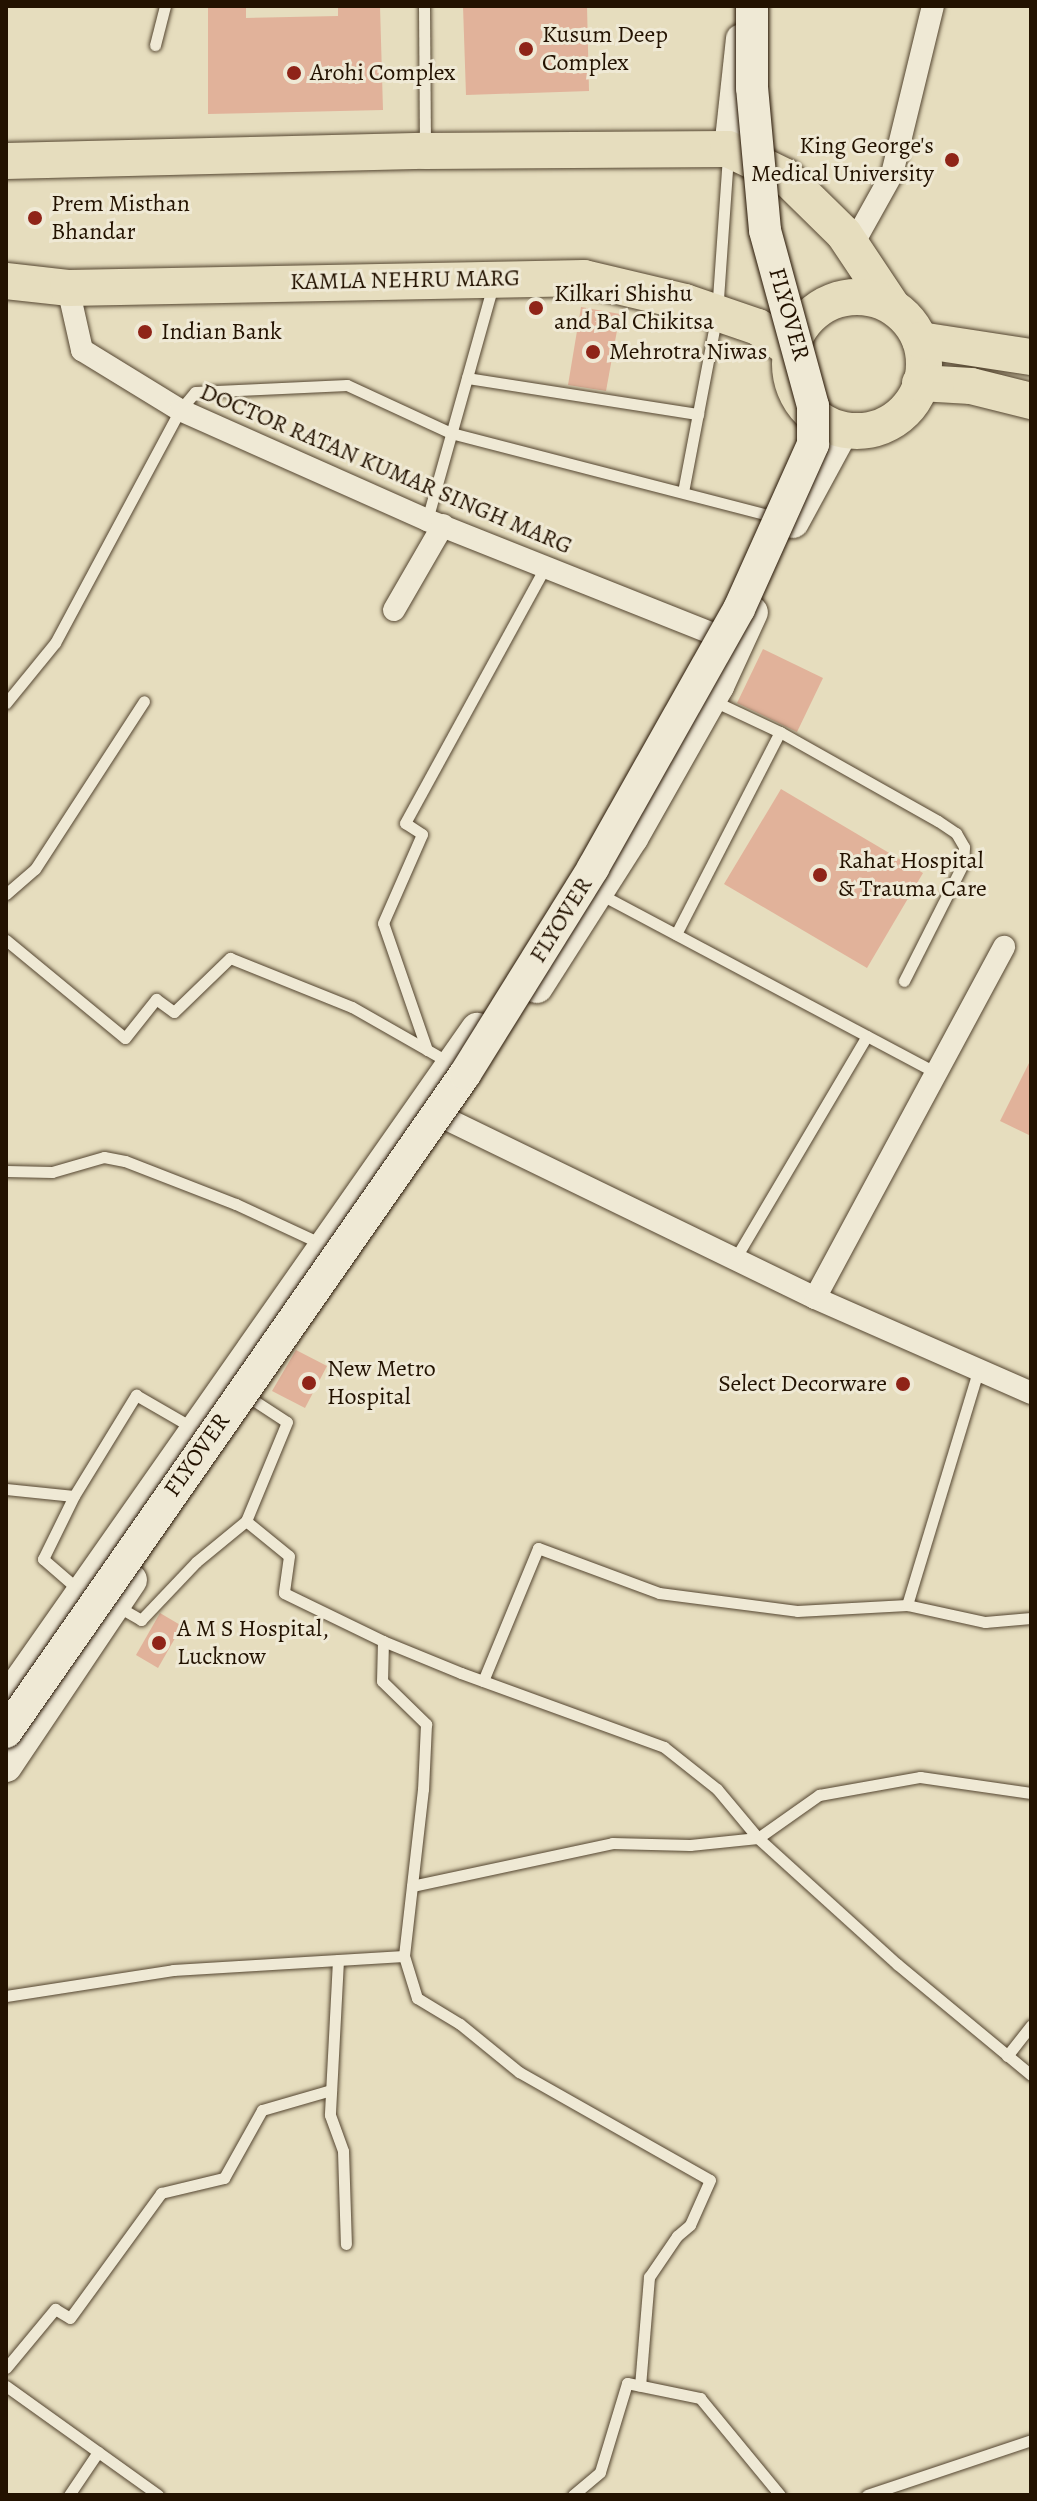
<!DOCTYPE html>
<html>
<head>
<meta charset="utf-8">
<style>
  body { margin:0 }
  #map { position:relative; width:1037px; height:2501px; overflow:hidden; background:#e6ddbe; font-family:Alegreya,serif }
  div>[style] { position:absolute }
  .building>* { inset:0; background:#e1b29a }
  .roads { filter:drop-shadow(0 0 2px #544530) drop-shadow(0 0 2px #544530) }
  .service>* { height:11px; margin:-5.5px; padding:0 5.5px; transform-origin:5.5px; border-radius:5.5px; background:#efe9d5 }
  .minor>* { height:22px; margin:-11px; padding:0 11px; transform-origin:11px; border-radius:11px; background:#efe9d5 }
  .tertiary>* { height:28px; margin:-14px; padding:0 14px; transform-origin:14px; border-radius:14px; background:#efe9d5 }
  .secondary>* { height:32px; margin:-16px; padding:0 16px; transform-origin:16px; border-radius:16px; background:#efe9d5 }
  .primary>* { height:36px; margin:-18px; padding:0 18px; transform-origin:18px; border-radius:18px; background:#e6ddbe }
  .primary>.ring { margin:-18px; padding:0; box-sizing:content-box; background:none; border:36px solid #e6ddbe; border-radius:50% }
  .bridges { filter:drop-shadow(0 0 2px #231200) drop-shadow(0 0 2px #231200) }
  .secondary-bridge>* { height:32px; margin:-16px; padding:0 16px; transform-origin:16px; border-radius:16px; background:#efe9d5 }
  .dots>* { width:22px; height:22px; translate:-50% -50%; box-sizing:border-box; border:4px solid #efe9d5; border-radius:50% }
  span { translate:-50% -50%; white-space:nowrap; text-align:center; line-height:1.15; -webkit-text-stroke:6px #efe9d5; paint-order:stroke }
  .poi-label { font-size:24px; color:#231200 }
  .left { translate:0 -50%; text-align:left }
  .right { translate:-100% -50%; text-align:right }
  .street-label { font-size:24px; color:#231200 }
  .frame { position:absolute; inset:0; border:8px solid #231200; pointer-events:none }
</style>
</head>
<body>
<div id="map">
  <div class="building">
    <div style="clip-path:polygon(208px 6px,246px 6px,246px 18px,338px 16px,338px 6px,380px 6px,383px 110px,208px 114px)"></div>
    <div style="clip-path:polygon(463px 6px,587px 6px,589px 91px,466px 95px)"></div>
    <div style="clip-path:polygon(581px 307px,620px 314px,606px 391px,568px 385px)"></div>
    <div style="clip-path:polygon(763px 649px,823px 678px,797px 732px,737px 703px)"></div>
    <div style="clip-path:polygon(781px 789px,923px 873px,867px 968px,724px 884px)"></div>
    <div style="clip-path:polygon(1031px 1059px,1031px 1136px,1000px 1121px)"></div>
    <div style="clip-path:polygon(296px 1350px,327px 1366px,305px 1408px,272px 1391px)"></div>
    <div style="clip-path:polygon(160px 1613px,182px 1626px,158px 1668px,136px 1655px)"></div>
  </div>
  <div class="roads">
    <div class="service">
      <div style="left:424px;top:6px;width:139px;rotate:89.6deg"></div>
      <div style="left:155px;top:45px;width:40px;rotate:-75.6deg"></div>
      <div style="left:467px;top:378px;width:234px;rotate:8.9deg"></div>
      <div style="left:683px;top:492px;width:182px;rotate:-79.2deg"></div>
      <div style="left:717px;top:313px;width:157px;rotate:-86deg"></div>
      <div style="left:427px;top:520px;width:244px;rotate:-74.3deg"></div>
      <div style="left:714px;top:701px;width:73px;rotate:25.2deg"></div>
      <div style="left:6px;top:703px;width:77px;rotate:-50.8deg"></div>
      <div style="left:55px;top:643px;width:264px;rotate:-61.8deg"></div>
      <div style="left:180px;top:410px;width:23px;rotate:-50deg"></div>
      <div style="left:195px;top:392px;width:152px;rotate:-2.6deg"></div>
      <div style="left:347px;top:385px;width:115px;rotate:24.8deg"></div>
      <div style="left:451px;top:433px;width:326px;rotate:14.5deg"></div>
      <div style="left:598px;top:893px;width:383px;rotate:28deg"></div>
      <div style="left:6px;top:894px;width:38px;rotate:-41deg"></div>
      <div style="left:35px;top:869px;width:200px;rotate:-57deg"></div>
      <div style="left:676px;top:934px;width:227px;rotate:-62.8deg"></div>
      <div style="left:780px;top:732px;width:181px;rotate:29.4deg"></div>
      <div style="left:938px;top:821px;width:22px;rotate:34deg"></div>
      <div style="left:956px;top:833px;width:16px;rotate:60deg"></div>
      <div style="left:964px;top:847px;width:17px;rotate:93deg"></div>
      <div style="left:963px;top:864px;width:131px;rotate:116.8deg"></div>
      <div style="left:6px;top:940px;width:154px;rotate:39.5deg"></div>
      <div style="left:125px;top:1038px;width:50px;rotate:-51.5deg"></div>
      <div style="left:156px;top:999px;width:22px;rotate:36deg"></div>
      <div style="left:174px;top:1012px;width:78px;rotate:-44deg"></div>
      <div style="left:230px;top:958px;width:131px;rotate:21.9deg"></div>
      <div style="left:352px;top:1007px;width:113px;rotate:29.7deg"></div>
      <div style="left:427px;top:1050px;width:134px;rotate:-109.1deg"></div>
      <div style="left:383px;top:923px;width:97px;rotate:-66.3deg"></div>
      <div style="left:422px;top:834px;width:20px;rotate:-147deg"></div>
      <div style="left:405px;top:823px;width:294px;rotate:-61.3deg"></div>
      <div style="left:6px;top:1171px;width:46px;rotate:1.2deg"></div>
      <div style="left:52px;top:1172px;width:54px;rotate:-16.1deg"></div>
      <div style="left:104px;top:1157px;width:21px;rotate:11deg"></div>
      <div style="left:125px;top:1161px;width:119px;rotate:21.2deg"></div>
      <div style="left:236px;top:1204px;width:97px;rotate:25deg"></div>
      <div style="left:735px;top:1259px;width:259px;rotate:-59.4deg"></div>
      <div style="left:244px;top:1394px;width:51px;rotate:33.1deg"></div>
      <div style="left:287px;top:1422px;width:107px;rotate:112.5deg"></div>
      <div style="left:246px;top:1521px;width:55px;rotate:39.1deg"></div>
      <div style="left:289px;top:1556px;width:37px;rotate:98deg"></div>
      <div style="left:284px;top:1593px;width:110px;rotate:25.9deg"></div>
      <div style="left:383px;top:1641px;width:84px;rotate:22.3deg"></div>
      <div style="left:461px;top:1673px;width:216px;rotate:20deg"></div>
      <div style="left:664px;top:1747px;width:68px;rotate:38.4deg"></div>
      <div style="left:717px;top:1789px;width:64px;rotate:50.1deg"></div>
      <div style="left:758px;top:1838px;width:188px;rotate:42.2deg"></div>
      <div style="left:897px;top:1964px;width:174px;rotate:39.6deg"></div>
      <div style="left:6px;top:1489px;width:68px;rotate:5.9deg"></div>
      <div style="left:80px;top:1591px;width:49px;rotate:-139.1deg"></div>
      <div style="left:43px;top:1559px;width:70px;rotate:-63.8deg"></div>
      <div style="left:74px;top:1496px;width:119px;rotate:-58.5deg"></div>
      <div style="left:136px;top:1395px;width:66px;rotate:30.1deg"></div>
      <div style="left:907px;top:1605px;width:80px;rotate:12.3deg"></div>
      <div style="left:985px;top:1622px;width:46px;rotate:-5deg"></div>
      <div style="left:117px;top:1606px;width:28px;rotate:30deg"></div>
      <div style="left:141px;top:1620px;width:80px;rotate:-46.5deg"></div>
      <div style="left:196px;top:1562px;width:65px;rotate:-39.4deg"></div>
      <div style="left:383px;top:1641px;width:40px;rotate:91.4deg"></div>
      <div style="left:382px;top:1681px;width:62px;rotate:44.3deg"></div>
      <div style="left:426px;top:1724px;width:65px;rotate:92.6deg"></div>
      <div style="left:423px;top:1789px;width:168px;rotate:96.5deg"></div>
      <div style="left:404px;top:1956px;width:44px;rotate:72.8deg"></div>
      <div style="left:417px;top:1998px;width:50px;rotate:31.2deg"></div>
      <div style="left:460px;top:2024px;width:76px;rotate:39.1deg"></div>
      <div style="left:519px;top:2072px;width:219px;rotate:29.5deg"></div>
      <div style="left:710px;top:2180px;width:49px;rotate:114deg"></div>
      <div style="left:690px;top:2225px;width:17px;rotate:140deg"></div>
      <div style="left:677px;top:2236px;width:50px;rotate:124.3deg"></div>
      <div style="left:649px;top:2277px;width:109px;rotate:94.7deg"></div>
      <div style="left:483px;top:1681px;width:144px;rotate:-67.5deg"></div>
      <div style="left:538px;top:1548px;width:129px;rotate:20.4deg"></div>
      <div style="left:659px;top:1593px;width:139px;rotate:7.4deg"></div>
      <div style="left:797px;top:1611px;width:110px;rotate:-3.1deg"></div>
      <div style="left:907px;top:1605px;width:244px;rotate:-73.1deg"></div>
      <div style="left:412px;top:1886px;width:205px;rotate:-12.1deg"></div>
      <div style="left:612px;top:1843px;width:78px;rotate:1.5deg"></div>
      <div style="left:690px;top:1845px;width:68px;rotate:-5.9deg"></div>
      <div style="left:758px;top:1838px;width:75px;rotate:-35.2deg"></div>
      <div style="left:819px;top:1795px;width:103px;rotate:-10.1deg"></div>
      <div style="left:920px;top:1777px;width:112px;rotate:8.2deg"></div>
      <div style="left:338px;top:1960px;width:155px;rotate:93deg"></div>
      <div style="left:330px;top:2115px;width:38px;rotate:70deg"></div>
      <div style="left:343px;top:2151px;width:93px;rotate:88.2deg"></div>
      <div style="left:6px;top:1996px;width:169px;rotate:-8.8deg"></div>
      <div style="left:173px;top:1970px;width:231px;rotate:-3.5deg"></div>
      <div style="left:1007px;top:2056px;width:39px;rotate:-52deg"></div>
      <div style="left:6px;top:2368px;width:77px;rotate:-50.3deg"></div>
      <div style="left:55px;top:2309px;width:17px;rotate:31deg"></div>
      <div style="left:70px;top:2318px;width:155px;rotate:-53.9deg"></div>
      <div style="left:161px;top:2193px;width:65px;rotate:-13.4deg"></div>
      <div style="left:224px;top:2178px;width:78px;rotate:-60.8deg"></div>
      <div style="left:262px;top:2110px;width:72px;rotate:-16.2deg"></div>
      <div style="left:6px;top:2386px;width:187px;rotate:35.6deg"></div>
      <div style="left:69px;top:2495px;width:52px;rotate:-56deg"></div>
      <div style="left:573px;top:2495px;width:35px;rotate:-40deg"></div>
      <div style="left:600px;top:2472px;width:93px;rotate:-73.1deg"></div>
      <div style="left:627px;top:2383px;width:75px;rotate:11.6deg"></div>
      <div style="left:700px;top:2398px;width:126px;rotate:50.5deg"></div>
      <div style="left:867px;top:2495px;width:173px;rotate:-18.5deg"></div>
    </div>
    <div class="minor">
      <div style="left:852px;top:246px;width:82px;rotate:-60.9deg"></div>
      <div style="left:892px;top:174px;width:173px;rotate:-76.3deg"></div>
      <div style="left:68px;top:288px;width:64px;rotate:77.3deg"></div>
      <div style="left:82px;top:350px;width:115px;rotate:31.5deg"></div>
      <div style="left:180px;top:410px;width:270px;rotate:24deg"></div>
      <div style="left:427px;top:520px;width:333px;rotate:21.7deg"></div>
      <div style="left:394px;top:610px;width:98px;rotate:-60deg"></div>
      <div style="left:424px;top:1108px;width:435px;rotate:25.9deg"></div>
      <div style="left:815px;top:1298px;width:236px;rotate:23.7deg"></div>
      <div style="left:815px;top:1298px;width:399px;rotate:-61.7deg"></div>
    </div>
    <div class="tertiary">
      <div style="left:728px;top:149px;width:111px;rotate:-83.8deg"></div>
    </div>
    <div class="secondary">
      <div style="left:793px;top:522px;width:105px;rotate:-61.5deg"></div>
      <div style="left:537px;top:987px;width:177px;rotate:-57.5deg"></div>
      <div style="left:632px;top:838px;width:175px;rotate:-60.5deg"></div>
      <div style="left:718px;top:686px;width:81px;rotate:-65.3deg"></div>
      <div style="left:6px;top:1701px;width:821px;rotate:-54.97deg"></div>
      <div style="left:6px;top:1766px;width:224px;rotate:-56.1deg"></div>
    </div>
    <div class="primary">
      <div style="left:6px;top:161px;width:419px;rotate:-1.4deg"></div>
      <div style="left:425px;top:151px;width:303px;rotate:-0.4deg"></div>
      <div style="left:728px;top:149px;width:64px;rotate:25.8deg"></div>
      <div style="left:786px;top:177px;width:81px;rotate:44.5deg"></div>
      <div style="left:844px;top:234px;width:87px;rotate:56.3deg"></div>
      <div style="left:6px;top:281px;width:62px;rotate:6.4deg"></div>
      <div style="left:68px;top:288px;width:516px;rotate:-1.11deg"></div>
      <div style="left:584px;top:278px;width:104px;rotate:13.4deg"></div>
      <div style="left:685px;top:302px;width:77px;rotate:18.9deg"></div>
      <div style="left:758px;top:327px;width:40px;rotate:34.9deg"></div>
      <div class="ring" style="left:790px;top:297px;width:98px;height:98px"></div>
      <div style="left:920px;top:340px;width:112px;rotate:8.7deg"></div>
      <div style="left:920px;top:383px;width:51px;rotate:3.4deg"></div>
      <div style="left:971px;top:386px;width:62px;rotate:14deg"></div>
    </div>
  </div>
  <div class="bridges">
    <div class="secondary-bridge">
      <div style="left:6px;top:1732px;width:802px;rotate:-55.1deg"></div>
      <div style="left:465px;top:1074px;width:243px;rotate:-58.1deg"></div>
      <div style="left:593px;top:868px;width:297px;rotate:-60.6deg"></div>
      <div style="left:739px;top:609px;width:181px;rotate:-65.8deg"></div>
      <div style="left:813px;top:444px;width:38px;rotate:-90deg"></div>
      <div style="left:813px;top:406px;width:182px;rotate:-105.3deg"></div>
      <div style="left:765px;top:230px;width:143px;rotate:-95.2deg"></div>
      <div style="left:752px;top:88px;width:82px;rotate:-90deg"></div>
    </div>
  </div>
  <div class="dots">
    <div style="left:526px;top:49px;background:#8f2418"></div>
    <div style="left:294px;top:73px;background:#8f2418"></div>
    <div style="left:952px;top:160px;background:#8f2418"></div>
    <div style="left:35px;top:218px;background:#8f2418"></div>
    <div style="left:536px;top:308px;background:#8f2418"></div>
    <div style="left:145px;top:332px;background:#8f2418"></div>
    <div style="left:593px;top:352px;background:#8f2418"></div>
    <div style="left:820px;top:875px;background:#8f2418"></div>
    <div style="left:309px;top:1383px;background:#8f2418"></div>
    <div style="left:903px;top:1384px;background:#8f2418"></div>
    <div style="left:159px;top:1643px;background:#8f2418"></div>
  </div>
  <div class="poi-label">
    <span class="left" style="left:542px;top:49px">Kusum Deep<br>Complex</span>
    <span class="left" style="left:310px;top:73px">Arohi Complex</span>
    <span class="right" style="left:934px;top:160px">King George's<br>Medical University</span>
    <span class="left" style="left:51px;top:218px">Prem Misthan<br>Bhandar</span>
    <span class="left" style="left:554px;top:308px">Kilkari Shishu<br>and Bal Chikitsa</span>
    <span class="left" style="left:161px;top:332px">Indian Bank</span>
    <span class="left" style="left:609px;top:352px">Mehrotra Niwas</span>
    <span class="left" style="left:838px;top:875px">Rahat Hospital<br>&amp; Trauma Care</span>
    <span class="left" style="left:327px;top:1383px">New Metro<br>Hospital</span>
    <span class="right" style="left:887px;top:1384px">Select Decorware</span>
    <span class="left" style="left:177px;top:1643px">A M S Hospital,<br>Lucknow</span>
  </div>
  <div class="street-label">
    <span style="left:405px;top:280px;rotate:-1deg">KAMLA NEHRU MARG</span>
    <span style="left:789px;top:314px;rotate:74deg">FLYOVER</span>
    <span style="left:386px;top:469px;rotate:23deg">DOCTOR RATAN KUMAR SINGH MARG</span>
    <span style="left:561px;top:920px;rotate:-58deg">FLYOVER</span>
    <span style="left:197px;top:1455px;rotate:-55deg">FLYOVER</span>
  </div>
  <div class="frame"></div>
</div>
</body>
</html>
